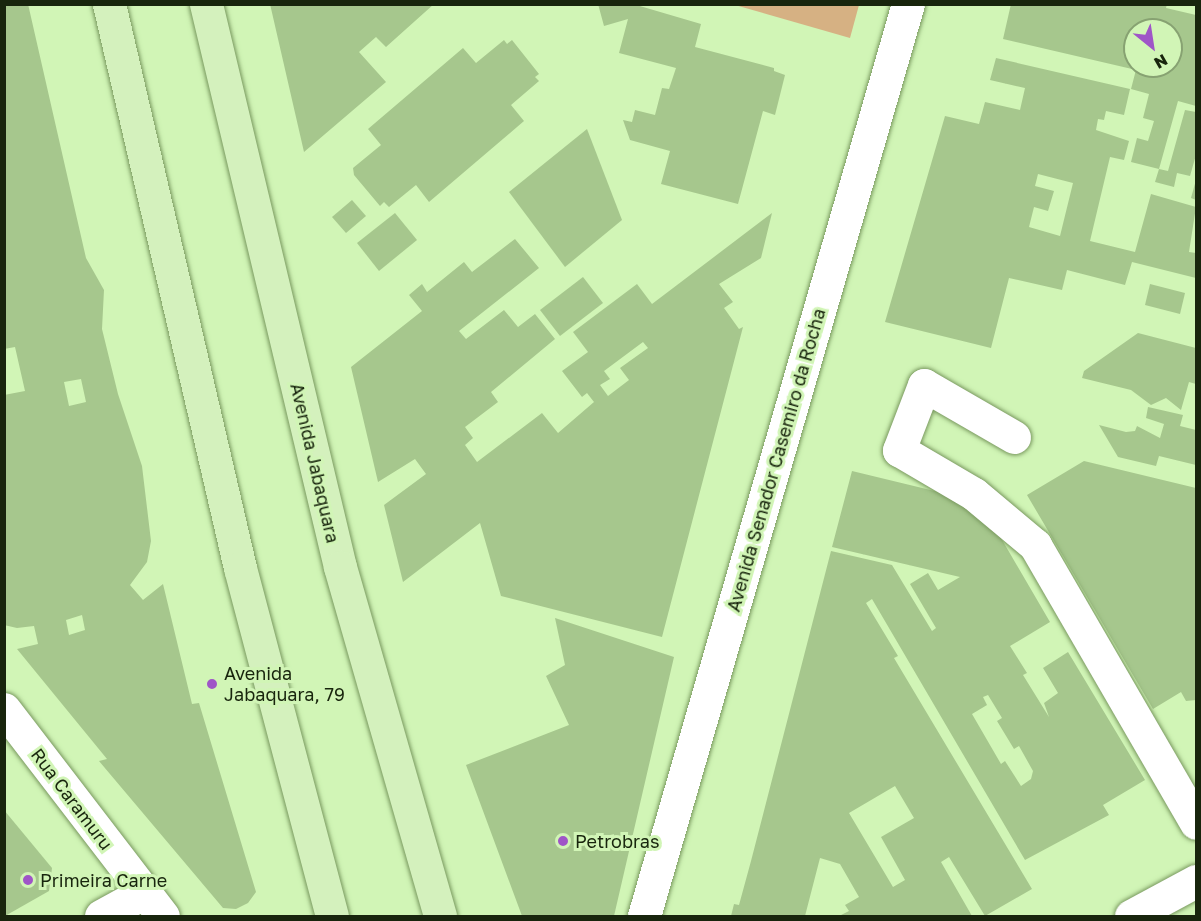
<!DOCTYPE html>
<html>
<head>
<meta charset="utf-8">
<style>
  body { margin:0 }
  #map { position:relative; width:1201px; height:921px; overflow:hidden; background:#d1f5b6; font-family:"Golos Text",sans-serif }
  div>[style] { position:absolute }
  .green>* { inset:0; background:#d6b183 }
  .building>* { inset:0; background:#a6c78d }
  .roads { filter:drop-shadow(0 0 2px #79995f) drop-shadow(0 0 2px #79995f) }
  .minor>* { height:33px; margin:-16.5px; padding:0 16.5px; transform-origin:16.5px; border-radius:16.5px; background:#fff }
  .major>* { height:33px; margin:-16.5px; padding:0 16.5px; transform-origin:16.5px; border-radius:16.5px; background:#d4f1bd }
  .dots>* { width:16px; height:16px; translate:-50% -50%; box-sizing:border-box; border:3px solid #d1f5b6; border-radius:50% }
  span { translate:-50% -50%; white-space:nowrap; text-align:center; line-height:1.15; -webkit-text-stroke:6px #d1f5b6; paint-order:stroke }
  .street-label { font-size:18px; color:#18250d }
  .poi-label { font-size:18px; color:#18250d }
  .left { translate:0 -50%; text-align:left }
  .frame { position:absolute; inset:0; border:6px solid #18250d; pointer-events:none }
  .north { position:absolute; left:1123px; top:18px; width:60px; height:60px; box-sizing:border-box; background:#d1f5b6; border:2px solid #87a272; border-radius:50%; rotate:150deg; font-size:16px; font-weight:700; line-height:24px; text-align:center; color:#18250d }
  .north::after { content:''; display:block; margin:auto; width:21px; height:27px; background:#9f55c7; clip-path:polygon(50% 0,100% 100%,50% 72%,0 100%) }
</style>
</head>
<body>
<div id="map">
  <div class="green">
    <div style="clip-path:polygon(735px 5px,859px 5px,850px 38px)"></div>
  </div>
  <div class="building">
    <div style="clip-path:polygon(evenodd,4px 4px,28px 4px,86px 258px,104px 290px,102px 329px,118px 394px,142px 466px,151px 541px,147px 562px,130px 585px,143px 600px,163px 584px,192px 704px,199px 703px,256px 892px,248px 903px,236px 909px,223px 908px,99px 761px,107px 759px,17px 649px,38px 644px,34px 626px,17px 628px,4px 625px,4px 395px,25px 391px,15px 347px,4px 349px,4px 4px,81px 379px,86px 402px,69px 406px,64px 382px,81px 379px,4px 4px,82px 615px,85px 630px,69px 635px,66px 620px,82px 615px)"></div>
    <div style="clip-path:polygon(270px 4px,434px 4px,386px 47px,376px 37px,359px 52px,386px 82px,304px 152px)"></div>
    <div style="clip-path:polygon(598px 4px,633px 4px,701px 24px,695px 47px,774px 68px,774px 71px,785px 75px,775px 115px,763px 111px,738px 204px,661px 184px,670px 151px,630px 140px,623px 120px,632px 122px,635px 110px,655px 115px,662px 88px,669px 89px,676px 68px,619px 53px,628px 19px,604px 26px)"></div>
    <div style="clip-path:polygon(1011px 4px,1167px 4px,1166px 8px,1196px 15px,1196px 106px,1178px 101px,1159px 169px,1131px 162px,1137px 138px,1148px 141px,1154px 121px,1143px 118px,1149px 94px,1131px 89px,1137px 66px,1171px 66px,1172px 50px,1176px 51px,1178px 39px,1171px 37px,1171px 30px,1135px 30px,1132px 69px,1003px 39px)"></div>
    <div style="clip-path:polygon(504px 40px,507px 44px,512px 40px,539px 74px,535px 77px,539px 81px,511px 105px,524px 121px,429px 202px,416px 185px,389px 207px,384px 202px,380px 206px,354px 175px,353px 168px,381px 145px,368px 129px,463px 48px,476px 63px)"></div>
    <div style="clip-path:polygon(evenodd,996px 58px,1130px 89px,1124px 115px,1106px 111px,1104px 120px,1098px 119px,1096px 130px,1129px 141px,1124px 160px,1110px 157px,1090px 241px,1135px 252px,1151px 194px,1196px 207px,1189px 252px,1196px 253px,1196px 278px,1132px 262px,1125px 285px,1067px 270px,1062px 290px,1009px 278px,991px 348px,885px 322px,945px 116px,979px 124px,985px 102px,1020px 110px,1025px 88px,990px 80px,996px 58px,1038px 174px,1073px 183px,1060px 236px,1029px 227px,1034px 207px,1048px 211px,1054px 191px,1035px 186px,1038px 174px)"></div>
    <div style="clip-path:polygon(1185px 110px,1196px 112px,1196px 155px,1190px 176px,1177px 173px,1174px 187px,1155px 182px,1159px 169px,1168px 171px)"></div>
    <div style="clip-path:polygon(587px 129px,622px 220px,565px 267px,509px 192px)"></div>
    <div style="clip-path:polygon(1196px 180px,1196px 200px,1191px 198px)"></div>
    <div style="clip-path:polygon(352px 200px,366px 216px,346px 233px,332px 217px)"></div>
    <div style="clip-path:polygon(395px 213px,417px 240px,379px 271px,357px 243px)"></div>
    <div style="clip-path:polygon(evenodd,772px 213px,761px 258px,719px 284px,733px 302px,724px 308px,739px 329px,743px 327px,662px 637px,501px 596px,480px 523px,403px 582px,384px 505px,426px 474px,415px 459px,378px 482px,351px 367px,422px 311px,409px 295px,422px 284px,427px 292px,464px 262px,472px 272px,515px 239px,539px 268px,459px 331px,466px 339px,504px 310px,518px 327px,535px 314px,555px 339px,491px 392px,498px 402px,465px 427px,473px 438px,465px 445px,477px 462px,542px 413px,558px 433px,594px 402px,587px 393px,582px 397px,562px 371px,588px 352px,573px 332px,637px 284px,652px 304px,772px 213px,643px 342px,648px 348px,620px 368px,629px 380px,608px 396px,600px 385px,610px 379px,604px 371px,643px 342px)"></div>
    <div style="clip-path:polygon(583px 277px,603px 303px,560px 336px,540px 310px)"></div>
    <div style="clip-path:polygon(1150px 284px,1185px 293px,1180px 314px,1145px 305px)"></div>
    <div style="clip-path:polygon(1138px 333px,1196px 348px,1196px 384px,1189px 382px,1181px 410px,1166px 398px,1151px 405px,1131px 390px,1082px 378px,1084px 371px)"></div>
    <div style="clip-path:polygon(1148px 407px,1183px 415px,1180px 426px,1196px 430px,1196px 465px,1159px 456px,1156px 466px,1118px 457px,1099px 425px,1126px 432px,1135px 431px,1137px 426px,1160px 438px,1164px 424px,1146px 418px)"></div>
    <div style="clip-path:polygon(1084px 461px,1196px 488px,1196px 700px,1186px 701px,1181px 692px,1153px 709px,1027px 495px)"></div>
    <div style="clip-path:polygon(evenodd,852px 471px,980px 502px,1050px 622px,1010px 646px,1027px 673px,1023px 675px,1049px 717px,1044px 703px,1058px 693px,1043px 668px,1068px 652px,1145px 780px,1103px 805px,1109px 815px,1025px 860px,872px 599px,866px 603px,898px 656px,894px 658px,1032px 889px,985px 916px,949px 857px,941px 862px,972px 916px,839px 916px,849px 911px,845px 905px,859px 897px,840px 864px,820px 858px,805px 916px,731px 916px,734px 904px,739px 905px,751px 861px,831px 551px,892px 565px,932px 631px,936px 628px,910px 584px,928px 573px,938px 590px,960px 577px,832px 547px,852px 471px,988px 695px,1002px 718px,997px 721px,1014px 749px,1019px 746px,1033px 771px,1031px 779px,1021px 786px,1005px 761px,1001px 764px,972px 714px,987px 705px,983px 697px,988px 695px,852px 471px,895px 786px,914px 818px,881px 837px,905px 880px,893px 887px,849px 813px,895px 786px)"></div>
    <div style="clip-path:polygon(555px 618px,674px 657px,614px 916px,522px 916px,466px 765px,569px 725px,546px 676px,565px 665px)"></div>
    <div style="clip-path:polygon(4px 810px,52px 868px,49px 891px,5px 916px)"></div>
  </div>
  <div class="roads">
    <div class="minor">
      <div style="left:1014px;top:437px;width:104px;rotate:-150deg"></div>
      <div style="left:924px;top:385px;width:70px;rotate:111deg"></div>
      <div style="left:899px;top:450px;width:87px;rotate:30.4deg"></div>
      <div style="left:974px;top:494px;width:80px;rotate:39.9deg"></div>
      <div style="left:1035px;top:545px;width:321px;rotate:59.9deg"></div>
      <div style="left:4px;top:709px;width:261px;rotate:52.5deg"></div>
      <div style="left:101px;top:916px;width:48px;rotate:-28.7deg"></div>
      <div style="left:644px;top:916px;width:949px;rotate:-73.86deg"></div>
      <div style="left:1131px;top:916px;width:74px;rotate:-28.3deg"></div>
    </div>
    <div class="major">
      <div style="left:109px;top:4px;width:579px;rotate:76.92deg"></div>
      <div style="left:240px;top:568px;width:360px;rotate:75.2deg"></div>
      <div style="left:206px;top:4px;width:579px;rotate:76.61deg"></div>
      <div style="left:340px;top:567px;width:363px;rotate:74deg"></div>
    </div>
  </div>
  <div class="dots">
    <div style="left:212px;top:684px;background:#9f55c7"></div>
    <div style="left:563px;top:841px;background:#9f55c7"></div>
    <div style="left:28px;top:880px;background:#9f55c7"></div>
  </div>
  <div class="street-label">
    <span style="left:776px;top:460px;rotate:-74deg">Avenida Senador Casemiro da Rocha</span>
    <span style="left:315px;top:463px;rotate:77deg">Avenida Jabaquara</span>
    <span style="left:72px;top:799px;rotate:53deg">Rua Caramuru</span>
  </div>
  <div class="poi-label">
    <span class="left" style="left:224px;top:684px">Avenida<br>Jabaquara, 79</span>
    <span class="left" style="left:575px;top:841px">Petrobras</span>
    <span class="left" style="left:40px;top:880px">Primeira Carne</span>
  </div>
  <div class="frame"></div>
  <div class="north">N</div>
</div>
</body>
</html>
